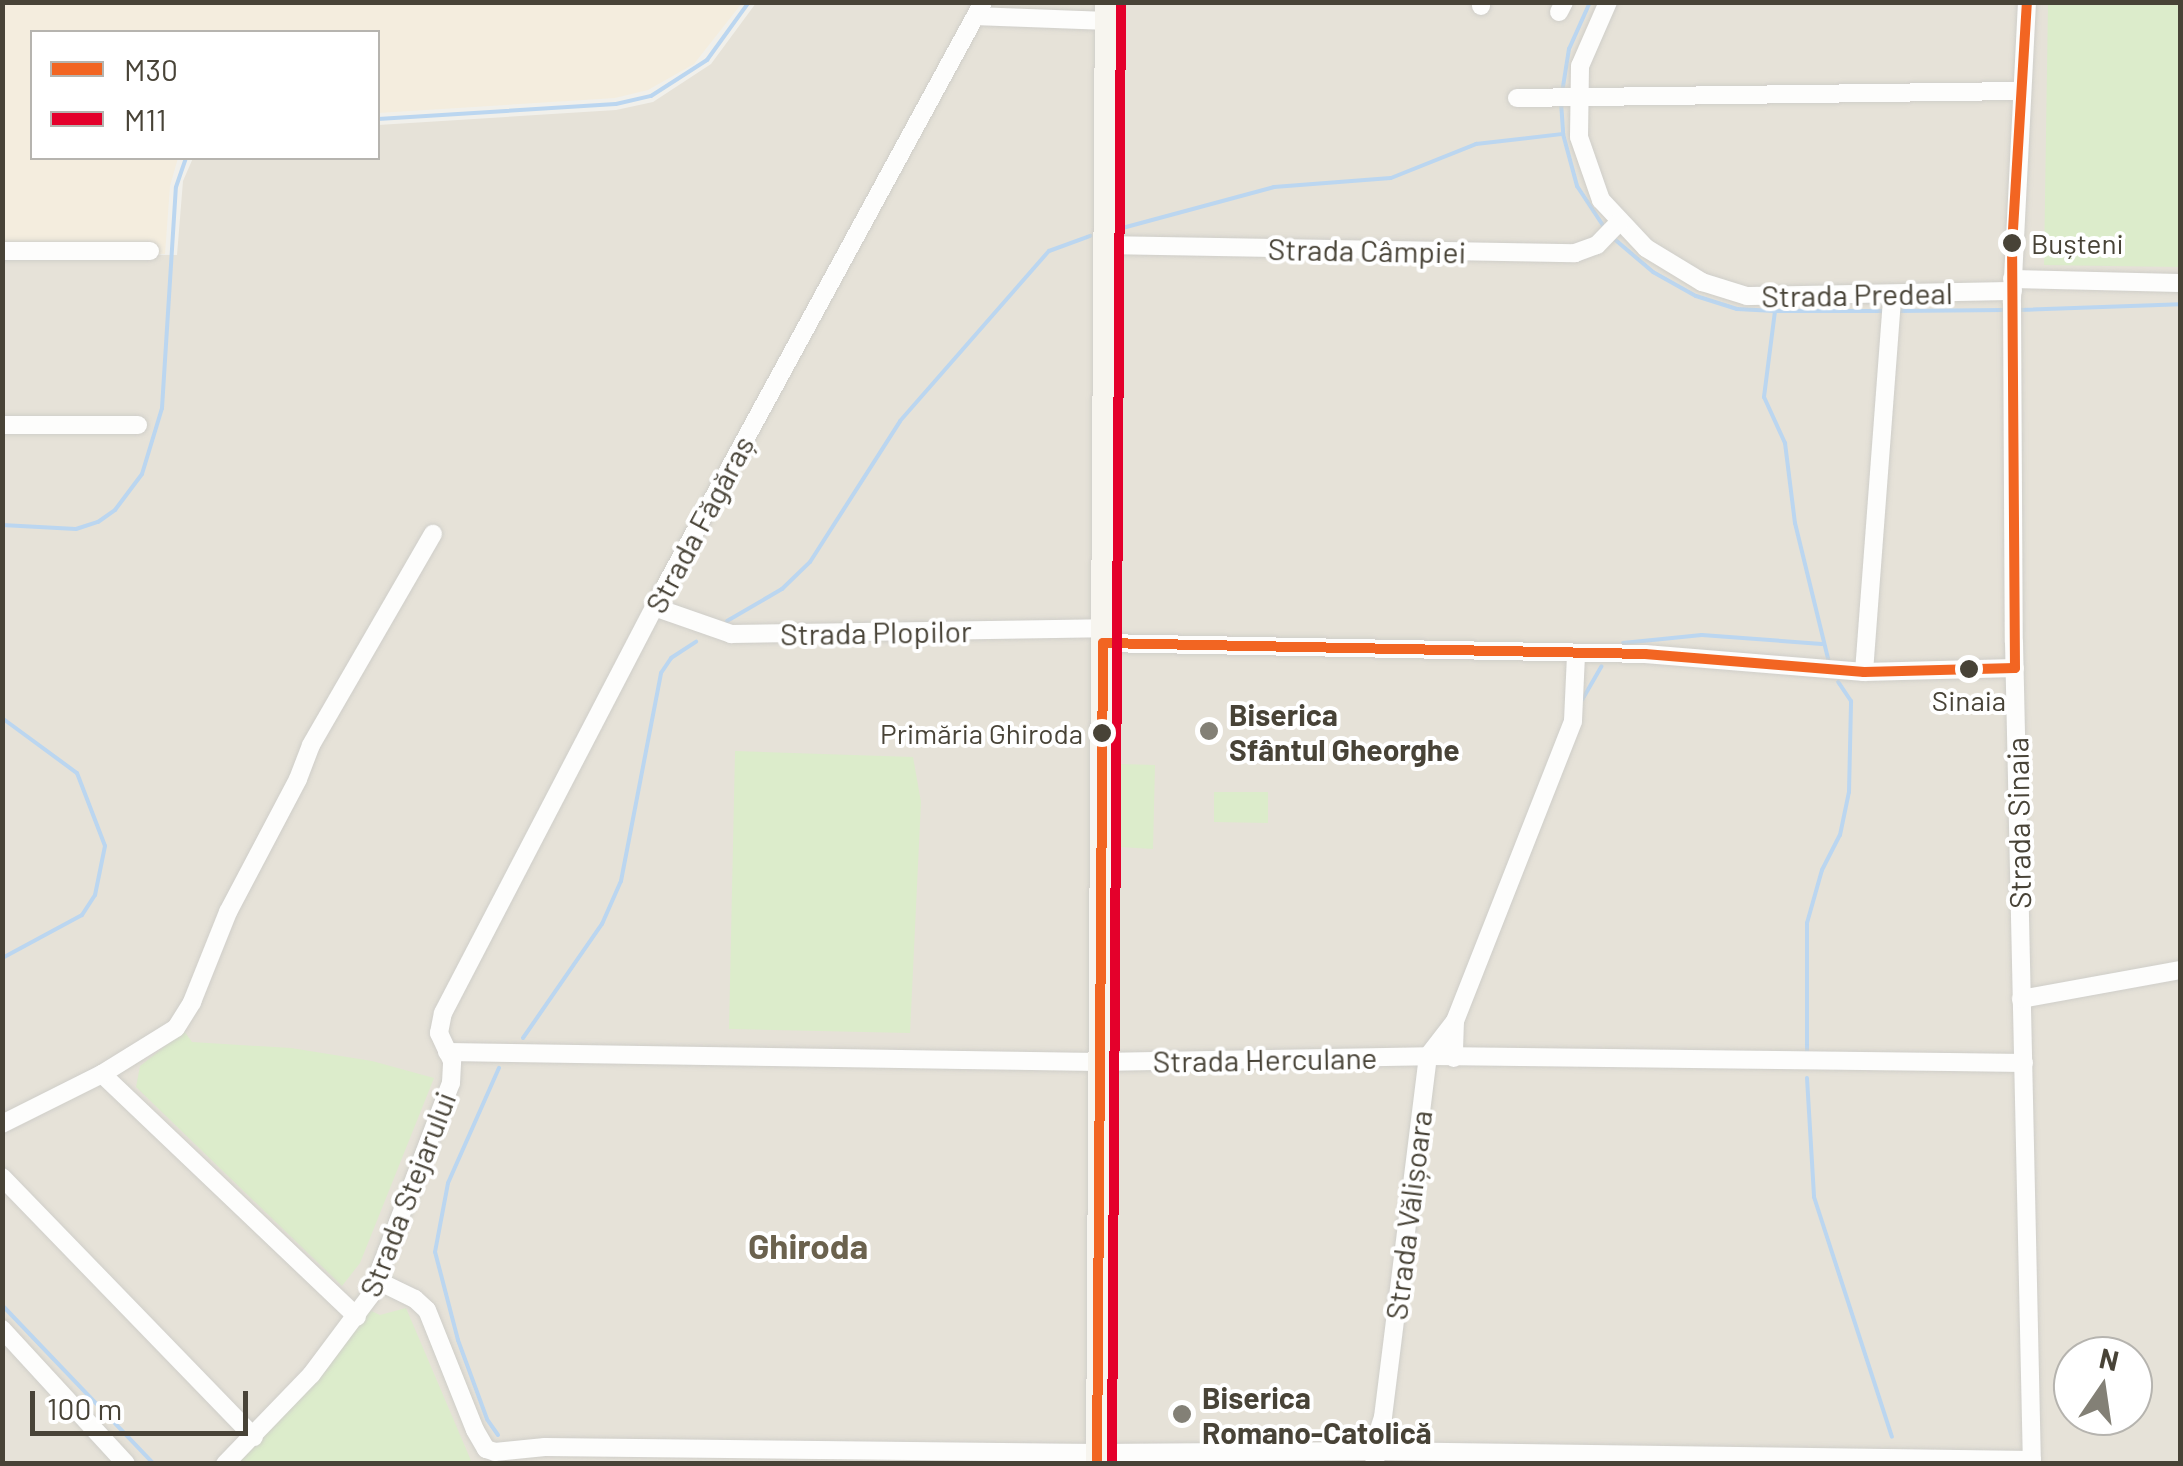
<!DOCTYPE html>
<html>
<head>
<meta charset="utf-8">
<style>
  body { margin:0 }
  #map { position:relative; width:2183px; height:1466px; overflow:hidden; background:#f1f0eb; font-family:Barlow,sans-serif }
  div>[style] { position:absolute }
  .residential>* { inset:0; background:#e6e2d8 }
  .commercial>* { inset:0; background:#f4edde }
  .green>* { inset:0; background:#dceccb }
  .stream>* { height:4px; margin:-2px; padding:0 2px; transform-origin:2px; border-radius:2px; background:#bbd6f0 }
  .roads { filter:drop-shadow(0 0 2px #cfcec9) drop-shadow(0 0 2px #cfcec9) }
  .street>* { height:18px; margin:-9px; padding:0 9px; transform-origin:9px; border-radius:9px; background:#fdfdfc }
  .secondary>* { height:22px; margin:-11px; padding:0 11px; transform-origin:11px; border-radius:11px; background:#f7f5ef }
  .bus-1>* { height:10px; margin:-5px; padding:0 5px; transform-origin:5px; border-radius:5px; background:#f26522 }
  .bus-2>* { height:10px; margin:-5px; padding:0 5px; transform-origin:5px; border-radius:5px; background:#e4002b }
  .dots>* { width:28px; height:28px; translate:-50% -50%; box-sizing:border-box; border:5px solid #fff; border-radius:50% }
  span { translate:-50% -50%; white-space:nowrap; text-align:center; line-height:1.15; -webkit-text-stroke:8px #fff; paint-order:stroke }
  .bus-label { font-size:28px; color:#484337 }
  .left { translate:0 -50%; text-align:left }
  .right { translate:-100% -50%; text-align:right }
  .street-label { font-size:30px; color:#484337 }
  .poi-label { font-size:30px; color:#484337; font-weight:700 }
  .quarter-label { font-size:35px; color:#6b624e; font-weight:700 }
  .frame { position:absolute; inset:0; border:5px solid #484337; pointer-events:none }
  .legend { position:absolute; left:30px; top:30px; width:350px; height:130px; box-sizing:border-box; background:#fff; border:2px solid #b6b4af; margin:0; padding:12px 18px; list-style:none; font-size:30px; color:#484337 }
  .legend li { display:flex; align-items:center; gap:20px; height:50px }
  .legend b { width:50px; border:2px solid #b6b4af }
  .north { position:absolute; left:2053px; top:1336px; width:100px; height:100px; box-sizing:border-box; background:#fff; border:2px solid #b6b4af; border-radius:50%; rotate:13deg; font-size:28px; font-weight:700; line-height:40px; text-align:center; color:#484337 }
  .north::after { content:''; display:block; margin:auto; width:35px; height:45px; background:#838076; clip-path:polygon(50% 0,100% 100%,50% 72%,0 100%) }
  .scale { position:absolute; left:30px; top:1391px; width:218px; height:45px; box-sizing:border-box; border:5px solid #484337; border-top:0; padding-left:12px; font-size:30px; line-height:35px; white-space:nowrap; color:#484337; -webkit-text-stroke:8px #fff; paint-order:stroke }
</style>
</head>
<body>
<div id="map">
  <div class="residential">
    <div style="clip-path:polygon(evenodd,756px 3px,2180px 3px,2180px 1463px,3px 1464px,3px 254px,177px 255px,183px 181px,193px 158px,378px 158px,378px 125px,616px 110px,653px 102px,711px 64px,756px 3px,2073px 1356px,2133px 1356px,2133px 1416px,2073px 1416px,2073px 1356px)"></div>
  </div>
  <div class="commercial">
    <div style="clip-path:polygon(3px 3px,742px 3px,694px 64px,648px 90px,615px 98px,378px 113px,378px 32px,32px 32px,32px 158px,178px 158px,170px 186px,165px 254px,3px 254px)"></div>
  </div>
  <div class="green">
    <div style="clip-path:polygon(2048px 3px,2180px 3px,2180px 267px,2044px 265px)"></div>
    <div style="clip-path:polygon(735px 751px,913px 757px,921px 802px,910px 1033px,729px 1029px)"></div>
    <div style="clip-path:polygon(1121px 764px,1155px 765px,1153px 849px,1120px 847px)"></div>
    <div style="clip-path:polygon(1214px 792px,1268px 792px,1268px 823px,1214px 822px)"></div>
    <div style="clip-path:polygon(184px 1031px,192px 1042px,291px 1048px,372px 1061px,434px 1078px,360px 1263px,342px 1286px,136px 1087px,140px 1066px)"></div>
    <div style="clip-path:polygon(406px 1308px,472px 1463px,234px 1464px,367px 1309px,380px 1315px)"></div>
  </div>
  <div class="stream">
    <div style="left:1562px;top:93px;width:45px;rotate:-81deg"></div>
    <div style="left:1569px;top:49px;width:51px;rotate:-65.9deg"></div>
    <div style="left:1561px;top:102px;width:30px;rotate:86deg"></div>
    <div style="left:378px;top:119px;width:238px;rotate:-3.6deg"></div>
    <div style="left:616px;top:104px;width:36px;rotate:-13deg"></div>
    <div style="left:651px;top:96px;width:67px;rotate:-32.7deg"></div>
    <div style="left:707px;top:60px;width:72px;rotate:-54.1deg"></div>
    <div style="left:1115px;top:230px;width:165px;rotate:-15.1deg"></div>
    <div style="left:1274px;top:187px;width:117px;rotate:-4.4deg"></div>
    <div style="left:1391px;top:178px;width:92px;rotate:-21.8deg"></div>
    <div style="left:1476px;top:144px;width:88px;rotate:-6.6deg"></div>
    <div style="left:1563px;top:134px;width:54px;rotate:74.9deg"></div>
    <div style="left:1577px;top:186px;width:53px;rotate:56.6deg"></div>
    <div style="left:1612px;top:237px;width:54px;rotate:40.5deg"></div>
    <div style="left:1653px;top:272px;width:49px;rotate:29.2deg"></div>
    <div style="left:1696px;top:296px;width:43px;rotate:17.6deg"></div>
    <div style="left:1737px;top:309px;width:38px;rotate:3deg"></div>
    <div style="left:1775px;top:311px;width:87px;rotate:97.3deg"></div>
    <div style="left:1764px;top:397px;width:51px;rotate:65.5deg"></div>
    <div style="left:1785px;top:443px;width:81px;rotate:82.9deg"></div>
    <div style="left:1795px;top:523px;width:143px;rotate:76.3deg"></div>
    <div style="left:2020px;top:310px;width:160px;rotate:-2.1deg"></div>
    <div style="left:1775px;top:311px;width:110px"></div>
    <div style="left:1895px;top:311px;width:110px;rotate:-0.5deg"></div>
    <div style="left:2px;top:525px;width:74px;rotate:3.1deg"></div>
    <div style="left:76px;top:529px;width:23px;rotate:-18deg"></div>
    <div style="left:98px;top:522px;width:21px;rotate:-35deg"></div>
    <div style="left:115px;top:510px;width:45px;rotate:-53.1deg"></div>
    <div style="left:142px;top:474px;width:69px;rotate:-73.1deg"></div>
    <div style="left:162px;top:408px;width:221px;rotate:-86.4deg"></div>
    <div style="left:176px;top:187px;width:31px;rotate:-71deg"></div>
    <div style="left:727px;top:621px;width:64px;rotate:-30.2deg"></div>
    <div style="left:782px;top:589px;width:39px;rotate:-44deg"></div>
    <div style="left:810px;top:562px;width:167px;rotate:-57.4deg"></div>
    <div style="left:900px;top:421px;width:226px;rotate:-48.8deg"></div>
    <div style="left:1049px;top:251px;width:44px;rotate:-20.1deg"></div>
    <div style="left:1623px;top:643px;width:79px;rotate:-5.8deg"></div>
    <div style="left:1702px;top:635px;width:120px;rotate:4.3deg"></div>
    <div style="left:1582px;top:700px;width:39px;rotate:-60deg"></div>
    <div style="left:2px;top:718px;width:93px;rotate:36.3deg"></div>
    <div style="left:77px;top:773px;width:78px;rotate:69deg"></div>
    <div style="left:105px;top:846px;width:50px;rotate:101.5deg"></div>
    <div style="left:95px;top:895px;width:24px;rotate:123deg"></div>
    <div style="left:82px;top:915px;width:91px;rotate:151.7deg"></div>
    <div style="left:523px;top:1038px;width:139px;rotate:-55.3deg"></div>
    <div style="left:602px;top:924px;width:47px;rotate:-66.2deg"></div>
    <div style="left:621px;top:881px;width:212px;rotate:-79.1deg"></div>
    <div style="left:661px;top:673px;width:18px;rotate:-56deg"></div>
    <div style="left:671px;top:658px;width:30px;rotate:-33deg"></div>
    <div style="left:1807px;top:1051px;width:128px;rotate:-90deg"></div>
    <div style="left:1807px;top:923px;width:55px;rotate:-74.2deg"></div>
    <div style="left:1822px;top:870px;width:39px;rotate:-63deg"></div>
    <div style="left:1840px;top:835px;width:44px;rotate:-78.2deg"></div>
    <div style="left:1849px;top:792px;width:91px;rotate:-88.7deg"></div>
    <div style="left:1851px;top:701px;width:23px;rotate:-124deg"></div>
    <div style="left:1807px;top:1078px;width:119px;rotate:86.6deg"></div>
    <div style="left:1814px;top:1197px;width:252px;rotate:72deg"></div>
    <div style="left:2px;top:1305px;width:220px;rotate:46.3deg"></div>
    <div style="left:498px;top:1435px;width:19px;rotate:-125deg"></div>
    <div style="left:487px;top:1419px;width:84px;rotate:-110.2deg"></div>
    <div style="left:458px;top:1340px;width:91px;rotate:-104.6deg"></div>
    <div style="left:435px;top:1252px;width:70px;rotate:-79.3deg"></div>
    <div style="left:448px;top:1183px;width:126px;rotate:-66.1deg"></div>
  </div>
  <div class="roads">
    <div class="street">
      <div style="left:1481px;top:2px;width:4px;rotate:90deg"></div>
      <div style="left:1608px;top:2px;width:70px;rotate:113.6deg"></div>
      <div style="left:1580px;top:66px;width:71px;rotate:90.8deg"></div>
      <div style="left:1579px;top:137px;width:67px;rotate:70.8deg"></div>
      <div style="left:1601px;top:200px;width:66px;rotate:46.8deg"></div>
      <div style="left:1646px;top:248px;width:66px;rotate:31.3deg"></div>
      <div style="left:1702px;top:282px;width:47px;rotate:17.3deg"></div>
      <div style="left:1747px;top:296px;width:266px;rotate:-1.1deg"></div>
      <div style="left:2027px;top:2px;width:301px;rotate:92.9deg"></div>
      <div style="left:2012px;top:303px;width:339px;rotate:89.7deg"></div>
      <div style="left:2014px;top:642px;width:822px;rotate:88.75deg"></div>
      <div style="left:1559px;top:12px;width:11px;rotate:-63deg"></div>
      <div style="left:976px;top:16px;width:130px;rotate:2.2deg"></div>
      <div style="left:1517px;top:98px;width:502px;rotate:-0.8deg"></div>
      <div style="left:1103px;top:245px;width:472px;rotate:1deg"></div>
      <div style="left:1575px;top:253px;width:23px;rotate:-20deg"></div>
      <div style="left:1597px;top:245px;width:32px;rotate:-46deg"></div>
      <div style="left:2px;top:251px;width:148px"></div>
      <div style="left:2012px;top:279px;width:168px;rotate:1.4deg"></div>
      <div style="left:2px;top:425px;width:136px"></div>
      <div style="left:654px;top:607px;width:82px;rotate:19.3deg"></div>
      <div style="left:731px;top:634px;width:372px;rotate:-0.9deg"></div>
      <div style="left:1103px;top:643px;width:542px;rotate:1.16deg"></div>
      <div style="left:1645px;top:654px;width:220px;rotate:4.7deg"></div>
      <div style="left:1864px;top:672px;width:151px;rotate:-1.5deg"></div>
      <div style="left:1864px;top:672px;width:377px;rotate:-85.7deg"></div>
      <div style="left:2021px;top:999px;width:162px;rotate:-10.3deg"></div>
      <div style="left:1455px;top:1021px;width:322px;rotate:-68.5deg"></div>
      <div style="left:1573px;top:721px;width:67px;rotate:-87.4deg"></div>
      <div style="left:447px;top:1052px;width:651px;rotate:0.88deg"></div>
      <div style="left:1098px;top:1062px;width:330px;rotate:-1deg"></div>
      <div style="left:1428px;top:1056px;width:596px;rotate:0.67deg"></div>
      <div style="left:102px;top:1074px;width:352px;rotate:43.6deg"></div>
      <div style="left:2px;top:1124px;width:112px;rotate:-26.6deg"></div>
      <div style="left:102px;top:1074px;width:87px;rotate:-31.9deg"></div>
      <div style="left:176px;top:1028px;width:31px;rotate:-58deg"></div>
      <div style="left:192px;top:1002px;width:97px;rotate:-68.2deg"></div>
      <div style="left:228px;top:912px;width:150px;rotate:-62.2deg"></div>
      <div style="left:298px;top:779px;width:36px;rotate:-69deg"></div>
      <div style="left:311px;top:745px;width:244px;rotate:-60deg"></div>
      <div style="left:2px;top:1177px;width:362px;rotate:45.9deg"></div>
      <div style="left:376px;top:1280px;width:43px;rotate:26deg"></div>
      <div style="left:415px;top:1299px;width:16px;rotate:43deg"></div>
      <div style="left:427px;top:1310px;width:129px;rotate:68.2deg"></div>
      <div style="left:475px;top:1430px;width:22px;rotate:60deg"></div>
      <div style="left:486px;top:1449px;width:9px;rotate:18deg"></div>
      <div style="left:495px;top:1452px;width:50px;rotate:-5.7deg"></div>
      <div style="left:545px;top:1447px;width:552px;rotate:0.62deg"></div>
      <div style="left:1097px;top:1453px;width:278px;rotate:-0.4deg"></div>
      <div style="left:1375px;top:1451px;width:657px;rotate:0.78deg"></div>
      <div style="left:2px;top:1329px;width:183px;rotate:47.4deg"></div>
      <div style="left:225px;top:1464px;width:124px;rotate:-46deg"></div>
      <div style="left:311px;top:1375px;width:99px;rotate:-53.2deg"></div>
      <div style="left:370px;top:1296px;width:228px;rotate:-69.2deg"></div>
      <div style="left:451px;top:1083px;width:22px;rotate:-87deg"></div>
      <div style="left:452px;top:1061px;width:31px;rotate:-115deg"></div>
      <div style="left:439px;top:1033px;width:20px;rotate:-79deg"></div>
      <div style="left:443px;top:1013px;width:458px;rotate:-62.5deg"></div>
      <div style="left:654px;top:607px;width:689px;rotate:-61.46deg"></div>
      <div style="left:1376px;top:1464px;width:14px;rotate:-107deg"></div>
      <div style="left:1372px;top:1451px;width:36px;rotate:-72deg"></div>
      <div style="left:1383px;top:1417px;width:364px;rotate:-82.9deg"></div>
      <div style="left:1428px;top:1056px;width:44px;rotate:-52.4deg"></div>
      <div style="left:1455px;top:1021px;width:37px;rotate:92deg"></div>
    </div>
    <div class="secondary">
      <div style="left:1097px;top:1464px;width:1462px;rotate:-89.65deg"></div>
    </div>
  </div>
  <div class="bus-1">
    <div style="left:1097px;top:1464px;width:821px;rotate:-89.58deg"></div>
    <div style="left:1103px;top:643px;width:542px;rotate:1.16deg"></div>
    <div style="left:1645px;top:654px;width:220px;rotate:4.7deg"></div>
    <div style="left:1864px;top:672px;width:151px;rotate:-1.5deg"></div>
    <div style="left:2015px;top:668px;width:422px;rotate:-90.4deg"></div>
    <div style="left:2012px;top:246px;width:244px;rotate:-86.5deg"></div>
  </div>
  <div class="bus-2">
    <div style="left:1112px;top:1464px;width:1462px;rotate:-89.65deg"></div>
  </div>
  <div class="dots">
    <div style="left:2012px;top:243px;background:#484337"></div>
    <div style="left:1969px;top:669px;background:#484337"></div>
    <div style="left:1209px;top:731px;background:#838076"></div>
    <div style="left:1102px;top:733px;background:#484337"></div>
    <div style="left:1182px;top:1414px;background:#838076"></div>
  </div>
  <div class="bus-label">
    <span class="left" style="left:2031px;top:243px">Bușteni</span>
    <span style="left:1969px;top:700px">Sinaia</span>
    <span class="right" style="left:1083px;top:733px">Primăria Ghiroda</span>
  </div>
  <div class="street-label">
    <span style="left:1367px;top:250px;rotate:1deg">Strada Câmpiei</span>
    <span style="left:1857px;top:294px;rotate:-1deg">Strada Predeal</span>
    <span style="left:699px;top:524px;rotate:-62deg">Strada Făgăraș</span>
    <span style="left:876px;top:632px;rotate:-1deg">Strada Plopilor</span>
    <span style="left:2018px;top:823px;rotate:-91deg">Strada Sinaia</span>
    <span style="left:1265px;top:1059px;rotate:-1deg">Strada Herculane</span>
    <span style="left:407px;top:1194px;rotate:-69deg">Strada Stejarului</span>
    <span style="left:1408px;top:1215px;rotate:-83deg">Strada Vălișoara</span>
  </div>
  <div class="poi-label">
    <span class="left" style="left:1229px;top:731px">Biserica<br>Sfântul Gheorghe</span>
    <span class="left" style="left:1202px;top:1414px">Biserica<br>Romano-Catolică</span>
  </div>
  <div class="quarter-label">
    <span style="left:808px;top:1245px">Ghiroda</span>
  </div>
  <div class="frame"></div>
  <ul class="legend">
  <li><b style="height:12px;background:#f26522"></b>M30</li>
  <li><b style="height:12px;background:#e4002b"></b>M11</li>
  </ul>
  <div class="north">N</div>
  <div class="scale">100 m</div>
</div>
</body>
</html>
